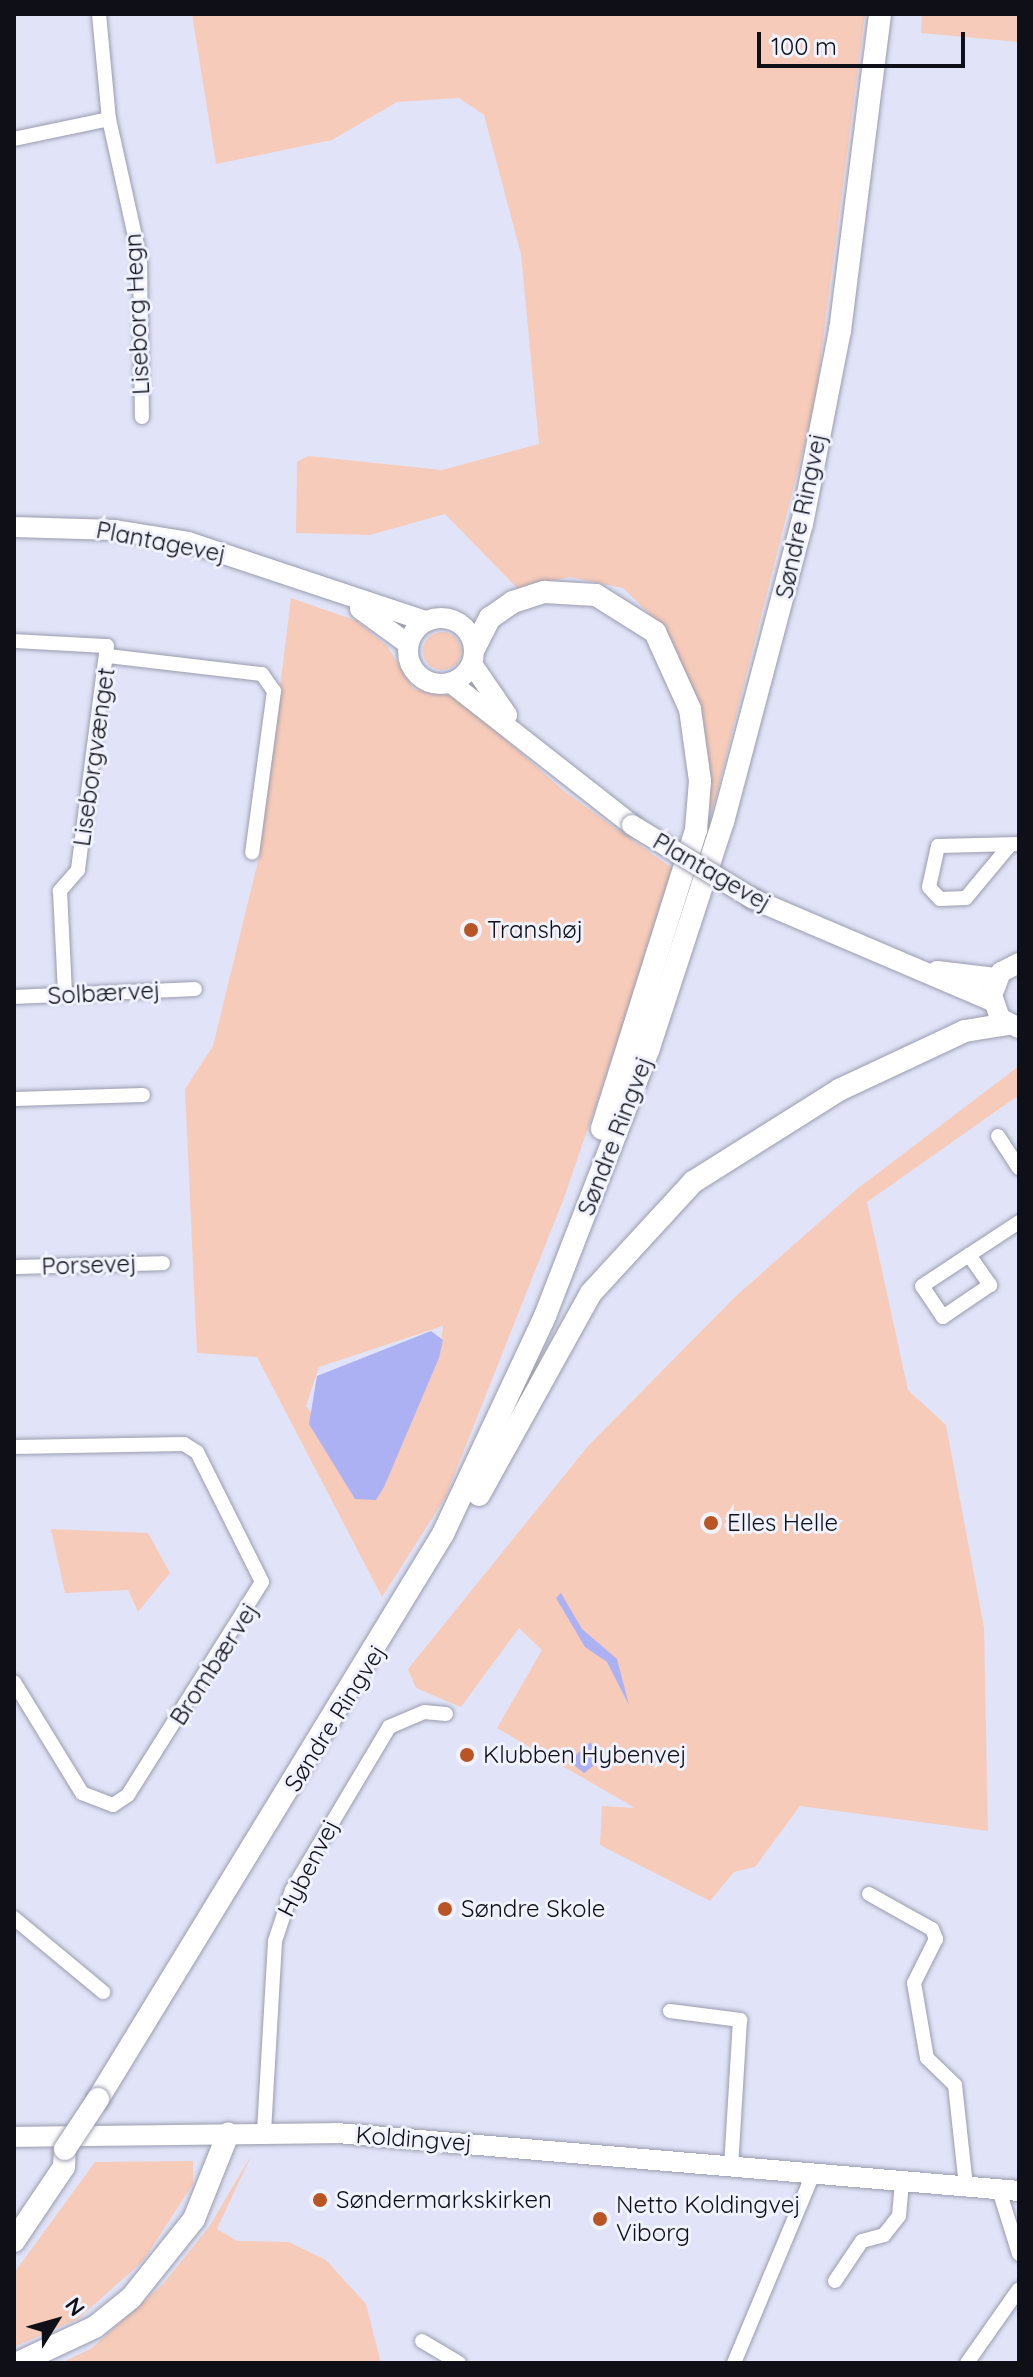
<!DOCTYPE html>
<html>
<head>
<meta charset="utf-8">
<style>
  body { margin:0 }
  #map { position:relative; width:1033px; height:2377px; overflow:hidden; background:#e1e4f8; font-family:Quicksand,sans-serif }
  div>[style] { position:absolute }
  .green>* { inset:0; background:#f7cbb9 }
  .round { border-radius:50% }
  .water>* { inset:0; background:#acb1f3 }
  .roads { filter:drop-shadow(0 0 2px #9a9cae) drop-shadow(0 0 2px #9a9cae) }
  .street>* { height:14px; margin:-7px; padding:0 7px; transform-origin:7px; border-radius:7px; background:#fff }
  .secondary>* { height:20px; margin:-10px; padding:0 10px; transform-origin:10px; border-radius:10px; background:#fff }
  .secondary>.ring { margin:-10px; padding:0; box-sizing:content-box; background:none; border:20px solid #fff; border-radius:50% }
  .primary>* { height:22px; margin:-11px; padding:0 11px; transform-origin:11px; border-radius:11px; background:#fff }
  .bridges { filter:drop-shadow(0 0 2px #9a9cae) drop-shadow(0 0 2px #9a9cae) }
  .secondary-bridge>* { height:20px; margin:-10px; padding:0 10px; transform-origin:10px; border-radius:10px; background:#fff }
  .primary-bridge>* { height:22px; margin:-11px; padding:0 11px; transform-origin:11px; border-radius:11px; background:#fff }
  .dots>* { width:22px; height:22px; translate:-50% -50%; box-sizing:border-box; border:4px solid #f0f2fe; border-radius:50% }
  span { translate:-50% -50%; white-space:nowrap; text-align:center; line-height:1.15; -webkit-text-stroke:6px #f0f2fe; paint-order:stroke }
  .street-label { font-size:24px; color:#0f1017 }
  .poi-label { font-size:24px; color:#0f1017 }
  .left { translate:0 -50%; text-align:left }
  .frame { position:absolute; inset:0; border:16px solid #0f1017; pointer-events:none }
  .north { position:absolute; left:16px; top:2281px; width:80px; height:80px; -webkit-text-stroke:6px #f0f2fe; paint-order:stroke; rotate:53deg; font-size:22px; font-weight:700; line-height:32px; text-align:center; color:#0f1017 }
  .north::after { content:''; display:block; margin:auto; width:28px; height:36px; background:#0f1017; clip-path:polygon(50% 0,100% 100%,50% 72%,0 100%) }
  .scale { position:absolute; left:757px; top:32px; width:208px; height:36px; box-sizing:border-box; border:4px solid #0f1017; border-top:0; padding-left:10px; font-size:24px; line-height:28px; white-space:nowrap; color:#0f1017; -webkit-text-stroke:6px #f0f2fe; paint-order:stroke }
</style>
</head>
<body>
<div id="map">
  <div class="green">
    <div style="clip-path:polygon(192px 14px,865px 14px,815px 402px,711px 816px,705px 737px,690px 683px,665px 629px,623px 588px,569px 577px,518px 589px,445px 514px,370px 535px,296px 533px,297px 462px,308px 456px,442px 470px,539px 444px,521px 254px,484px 115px,459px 98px,397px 102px,332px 140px,216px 164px)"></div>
    <div style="clip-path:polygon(922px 14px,1019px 14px,1019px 42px,921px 33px)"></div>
    <div style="clip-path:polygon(evenodd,291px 598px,357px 621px,387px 646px,414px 689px,458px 697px,565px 792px,676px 871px,564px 1198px,445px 1498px,382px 1597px,257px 1357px,197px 1353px,185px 1089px,213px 1046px,259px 857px,291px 598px,443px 1326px,439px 1358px,376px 1500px,306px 1406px,319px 1367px,443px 1326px)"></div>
    <div class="round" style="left:423px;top:632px;width:38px;height:38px"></div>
    <div style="clip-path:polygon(1019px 1066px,1019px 1095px,867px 1202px,908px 1390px,946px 1425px,984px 1627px,988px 1831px,800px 1806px,755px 1867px,734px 1872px,710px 1901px,600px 1845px,602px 1806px,635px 1808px,497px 1728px,542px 1650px,519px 1628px,461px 1707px,416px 1688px,408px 1669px,588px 1446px,737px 1295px,857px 1189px)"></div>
    <div style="clip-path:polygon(51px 1529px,148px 1533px,170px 1573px,138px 1612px,128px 1590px,65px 1593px)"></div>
    <div style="clip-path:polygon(252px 2154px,217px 2229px,237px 2241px,289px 2242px,326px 2260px,366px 2304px,381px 2363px,61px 2363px,92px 2348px,164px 2283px,209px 2227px)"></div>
    <div style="clip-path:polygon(193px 2161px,193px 2184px,143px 2261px,78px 2319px,14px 2347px,14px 2273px,95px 2162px)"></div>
  </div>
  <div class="water">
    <div style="clip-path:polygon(431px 1331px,443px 1340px,439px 1358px,384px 1487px,376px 1500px,355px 1499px,309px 1424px,317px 1376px)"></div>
    <div style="clip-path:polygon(561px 1593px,582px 1629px,617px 1659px,629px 1705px,607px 1662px,585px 1647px,556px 1598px)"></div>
    <div style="clip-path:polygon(591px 1742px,597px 1763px,584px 1773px,569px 1761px)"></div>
  </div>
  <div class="roads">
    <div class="street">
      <div style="left:99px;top:14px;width:105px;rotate:84.6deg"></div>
      <div style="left:109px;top:119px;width:143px;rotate:77.5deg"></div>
      <div style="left:140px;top:259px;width:158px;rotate:89.3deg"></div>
      <div style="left:14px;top:139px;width:97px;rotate:-11.9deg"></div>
      <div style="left:14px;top:641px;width:93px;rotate:3.1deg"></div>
      <div style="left:107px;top:646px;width:226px;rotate:97.4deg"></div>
      <div style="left:78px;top:870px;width:28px;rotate:131deg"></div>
      <div style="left:60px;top:891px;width:104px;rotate:87.2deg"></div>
      <div style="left:108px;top:656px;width:155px;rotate:6.7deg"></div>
      <div style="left:262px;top:674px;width:21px;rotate:55deg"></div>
      <div style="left:274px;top:691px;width:163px;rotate:97.7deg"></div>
      <div style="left:1010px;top:845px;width:69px;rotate:129.7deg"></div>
      <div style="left:966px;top:898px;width:26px;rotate:178deg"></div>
      <div style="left:940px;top:899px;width:16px;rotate:-133deg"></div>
      <div style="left:929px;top:887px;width:42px;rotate:-77.6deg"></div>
      <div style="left:938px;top:846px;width:81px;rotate:-1.4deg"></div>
      <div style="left:14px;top:997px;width:181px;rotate:-2.5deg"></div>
      <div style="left:14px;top:1099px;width:129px;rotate:-1.8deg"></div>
      <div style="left:998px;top:1136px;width:38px;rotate:57deg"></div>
      <div style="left:969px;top:1255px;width:37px;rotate:55deg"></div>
      <div style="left:990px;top:1285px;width:57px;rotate:145.8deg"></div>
      <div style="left:943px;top:1317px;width:37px;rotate:-124deg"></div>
      <div style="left:922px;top:1286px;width:56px;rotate:-33.4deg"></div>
      <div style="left:969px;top:1255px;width:60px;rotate:-33.4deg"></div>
      <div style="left:14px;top:1267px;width:149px;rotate:-1.5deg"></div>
      <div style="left:14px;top:1447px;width:170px;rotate:-1deg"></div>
      <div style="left:184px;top:1444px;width:15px;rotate:32deg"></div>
      <div style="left:197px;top:1452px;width:145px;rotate:63.4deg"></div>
      <div style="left:262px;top:1582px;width:252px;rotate:122.2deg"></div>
      <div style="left:128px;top:1795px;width:18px;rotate:146deg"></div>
      <div style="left:113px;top:1805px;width:33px;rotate:-159deg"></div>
      <div style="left:82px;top:1793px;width:130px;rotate:-121.5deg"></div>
      <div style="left:869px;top:1894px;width:72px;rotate:29.1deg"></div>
      <div style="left:932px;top:1929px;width:11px;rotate:68deg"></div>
      <div style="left:936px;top:1939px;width:49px;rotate:116.6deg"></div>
      <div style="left:914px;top:1983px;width:76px;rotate:80.2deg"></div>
      <div style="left:927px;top:2058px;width:39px;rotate:44deg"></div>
      <div style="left:955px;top:2085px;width:103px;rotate:83.8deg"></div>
      <div style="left:14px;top:1918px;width:116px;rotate:39.7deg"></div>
      <div style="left:670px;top:2011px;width:71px;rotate:7.3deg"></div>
      <div style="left:740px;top:2020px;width:146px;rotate:93.5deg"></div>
      <div style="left:264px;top:2132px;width:191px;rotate:-86.7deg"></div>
      <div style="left:275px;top:1941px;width:54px;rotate:-71.6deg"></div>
      <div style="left:292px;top:1890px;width:190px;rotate:-59.2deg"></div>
      <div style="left:389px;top:1727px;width:38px;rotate:-23deg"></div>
      <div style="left:424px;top:1712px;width:22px;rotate:5deg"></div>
      <div style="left:999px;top:2190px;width:67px;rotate:72.6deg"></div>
      <div style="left:835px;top:2281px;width:48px;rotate:-56deg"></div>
      <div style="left:862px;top:2241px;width:23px;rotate:-15deg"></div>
      <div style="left:884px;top:2235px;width:24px;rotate:-52deg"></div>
      <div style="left:899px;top:2216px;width:35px;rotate:-85deg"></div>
      <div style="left:422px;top:2341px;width:43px;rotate:30.7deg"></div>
      <div style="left:734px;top:2363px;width:205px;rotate:-67.3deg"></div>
      <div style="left:967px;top:2363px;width:90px;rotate:-54.9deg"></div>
    </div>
    <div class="secondary">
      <div style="left:14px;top:527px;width:101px;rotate:1.7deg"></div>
      <div style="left:115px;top:530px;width:74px;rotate:9.3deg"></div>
      <div style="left:188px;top:542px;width:250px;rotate:18.4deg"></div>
      <div style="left:360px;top:609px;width:59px;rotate:36.1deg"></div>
      <div class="ring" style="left:408px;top:618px;width:46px;height:46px"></div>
      <div style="left:472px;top:664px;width:62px;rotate:55.5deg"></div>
      <div style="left:451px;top:683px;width:230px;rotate:38.1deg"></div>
      <div style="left:753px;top:899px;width:260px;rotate:23.1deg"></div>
      <div style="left:1019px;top:963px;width:20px;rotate:153deg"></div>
      <div style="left:1001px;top:972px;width:25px;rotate:111deg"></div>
      <div style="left:992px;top:995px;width:24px;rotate:71deg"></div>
      <div style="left:1000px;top:1018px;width:21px;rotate:28deg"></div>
      <div style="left:937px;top:971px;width:59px;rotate:6.8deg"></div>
      <div style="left:14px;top:2137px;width:323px;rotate:-0.7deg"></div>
      <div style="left:337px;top:2133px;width:684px;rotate:4.86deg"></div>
    </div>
    <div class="primary">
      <div style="left:475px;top:647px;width:33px;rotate:-63deg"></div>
      <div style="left:490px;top:618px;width:28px;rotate:-35deg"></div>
      <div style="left:513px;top:602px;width:33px;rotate:-18deg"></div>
      <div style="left:544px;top:592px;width:52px;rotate:3.3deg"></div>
      <div style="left:596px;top:595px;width:70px;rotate:32.1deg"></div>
      <div style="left:655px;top:632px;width:85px;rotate:65.6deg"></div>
      <div style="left:690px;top:709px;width:73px;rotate:82.1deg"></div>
      <div style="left:700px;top:781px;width:49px;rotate:94.7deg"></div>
      <div style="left:696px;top:830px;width:313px;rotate:107.5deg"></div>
      <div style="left:479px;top:1495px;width:231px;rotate:-61deg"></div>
      <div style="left:591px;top:1293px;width:151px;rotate:-47.4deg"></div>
      <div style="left:693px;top:1182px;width:173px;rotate:-32.2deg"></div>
      <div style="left:839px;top:1090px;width:139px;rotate:-25.1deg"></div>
      <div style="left:965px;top:1031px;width:44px;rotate:-9.2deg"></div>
      <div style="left:98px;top:2099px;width:662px;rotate:-58.59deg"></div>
      <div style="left:443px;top:1534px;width:241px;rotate:-64.9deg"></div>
      <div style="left:545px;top:1316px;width:287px;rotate:-68.8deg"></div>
      <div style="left:649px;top:1048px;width:238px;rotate:-71.9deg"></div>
      <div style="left:723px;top:822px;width:308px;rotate:-75.2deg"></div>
      <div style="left:802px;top:524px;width:197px;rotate:-78.9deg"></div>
      <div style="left:840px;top:331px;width:320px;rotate:-82.8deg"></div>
      <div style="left:14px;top:2241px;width:89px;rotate:-56deg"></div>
      <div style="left:64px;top:2167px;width:18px;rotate:-87deg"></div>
      <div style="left:18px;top:2363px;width:85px;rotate:-25.1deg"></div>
      <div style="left:95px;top:2327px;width:46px;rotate:-38.9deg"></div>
      <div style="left:131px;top:2298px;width:101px;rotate:-51.4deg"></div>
      <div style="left:194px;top:2219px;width:92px;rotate:-68.2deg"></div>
    </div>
  </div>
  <div class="bridges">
    <div class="secondary-bridge">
      <div style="left:632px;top:825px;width:142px;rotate:31.4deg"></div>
    </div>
    <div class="primary-bridge">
      <div style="left:65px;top:2149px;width:60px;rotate:-56.6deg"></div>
    </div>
  </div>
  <div class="dots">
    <div style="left:471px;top:930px;background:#b95424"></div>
    <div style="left:711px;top:1523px;background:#b95424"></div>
    <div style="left:467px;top:1755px;background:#b95424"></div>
    <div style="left:445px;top:1909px;background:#b95424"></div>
    <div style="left:320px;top:2200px;background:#b95424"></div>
    <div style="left:600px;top:2219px;background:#b95424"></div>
  </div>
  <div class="street-label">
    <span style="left:137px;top:314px;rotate:-93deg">Liseborg Hegn</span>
    <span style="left:801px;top:516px;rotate:-78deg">Søndre Ringvej</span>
    <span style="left:161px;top:542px;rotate:11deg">Plantagevej</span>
    <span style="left:94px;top:757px;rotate:-82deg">Liseborgvænget</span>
    <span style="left:712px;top:872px;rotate:30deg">Plantagevej</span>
    <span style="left:104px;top:993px;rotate:-3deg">Solbærvej</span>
    <span style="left:615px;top:1136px;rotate:-69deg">Søndre Ringvej</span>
    <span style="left:89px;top:1265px;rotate:-2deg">Porsevej</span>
    <span style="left:214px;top:1664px;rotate:-57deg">Brombærvej</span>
    <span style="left:335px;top:1718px;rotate:-58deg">Søndre Ringvej</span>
    <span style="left:308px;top:1868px;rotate:-63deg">Hybenvej</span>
    <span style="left:414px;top:2139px;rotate:4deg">Koldingvej</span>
  </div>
  <div class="poi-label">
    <span class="left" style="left:487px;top:930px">Transhøj</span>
    <span class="left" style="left:727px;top:1523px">Elles Helle</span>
    <span class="left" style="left:483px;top:1755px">Klubben Hybenvej</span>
    <span class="left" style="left:461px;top:1909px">Søndre Skole</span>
    <span class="left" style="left:336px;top:2200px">Søndermarkskirken</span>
    <span class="left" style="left:616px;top:2219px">Netto Koldingvej<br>Viborg</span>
  </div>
  <div class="frame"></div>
  <div class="north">N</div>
  <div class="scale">100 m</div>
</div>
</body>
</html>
